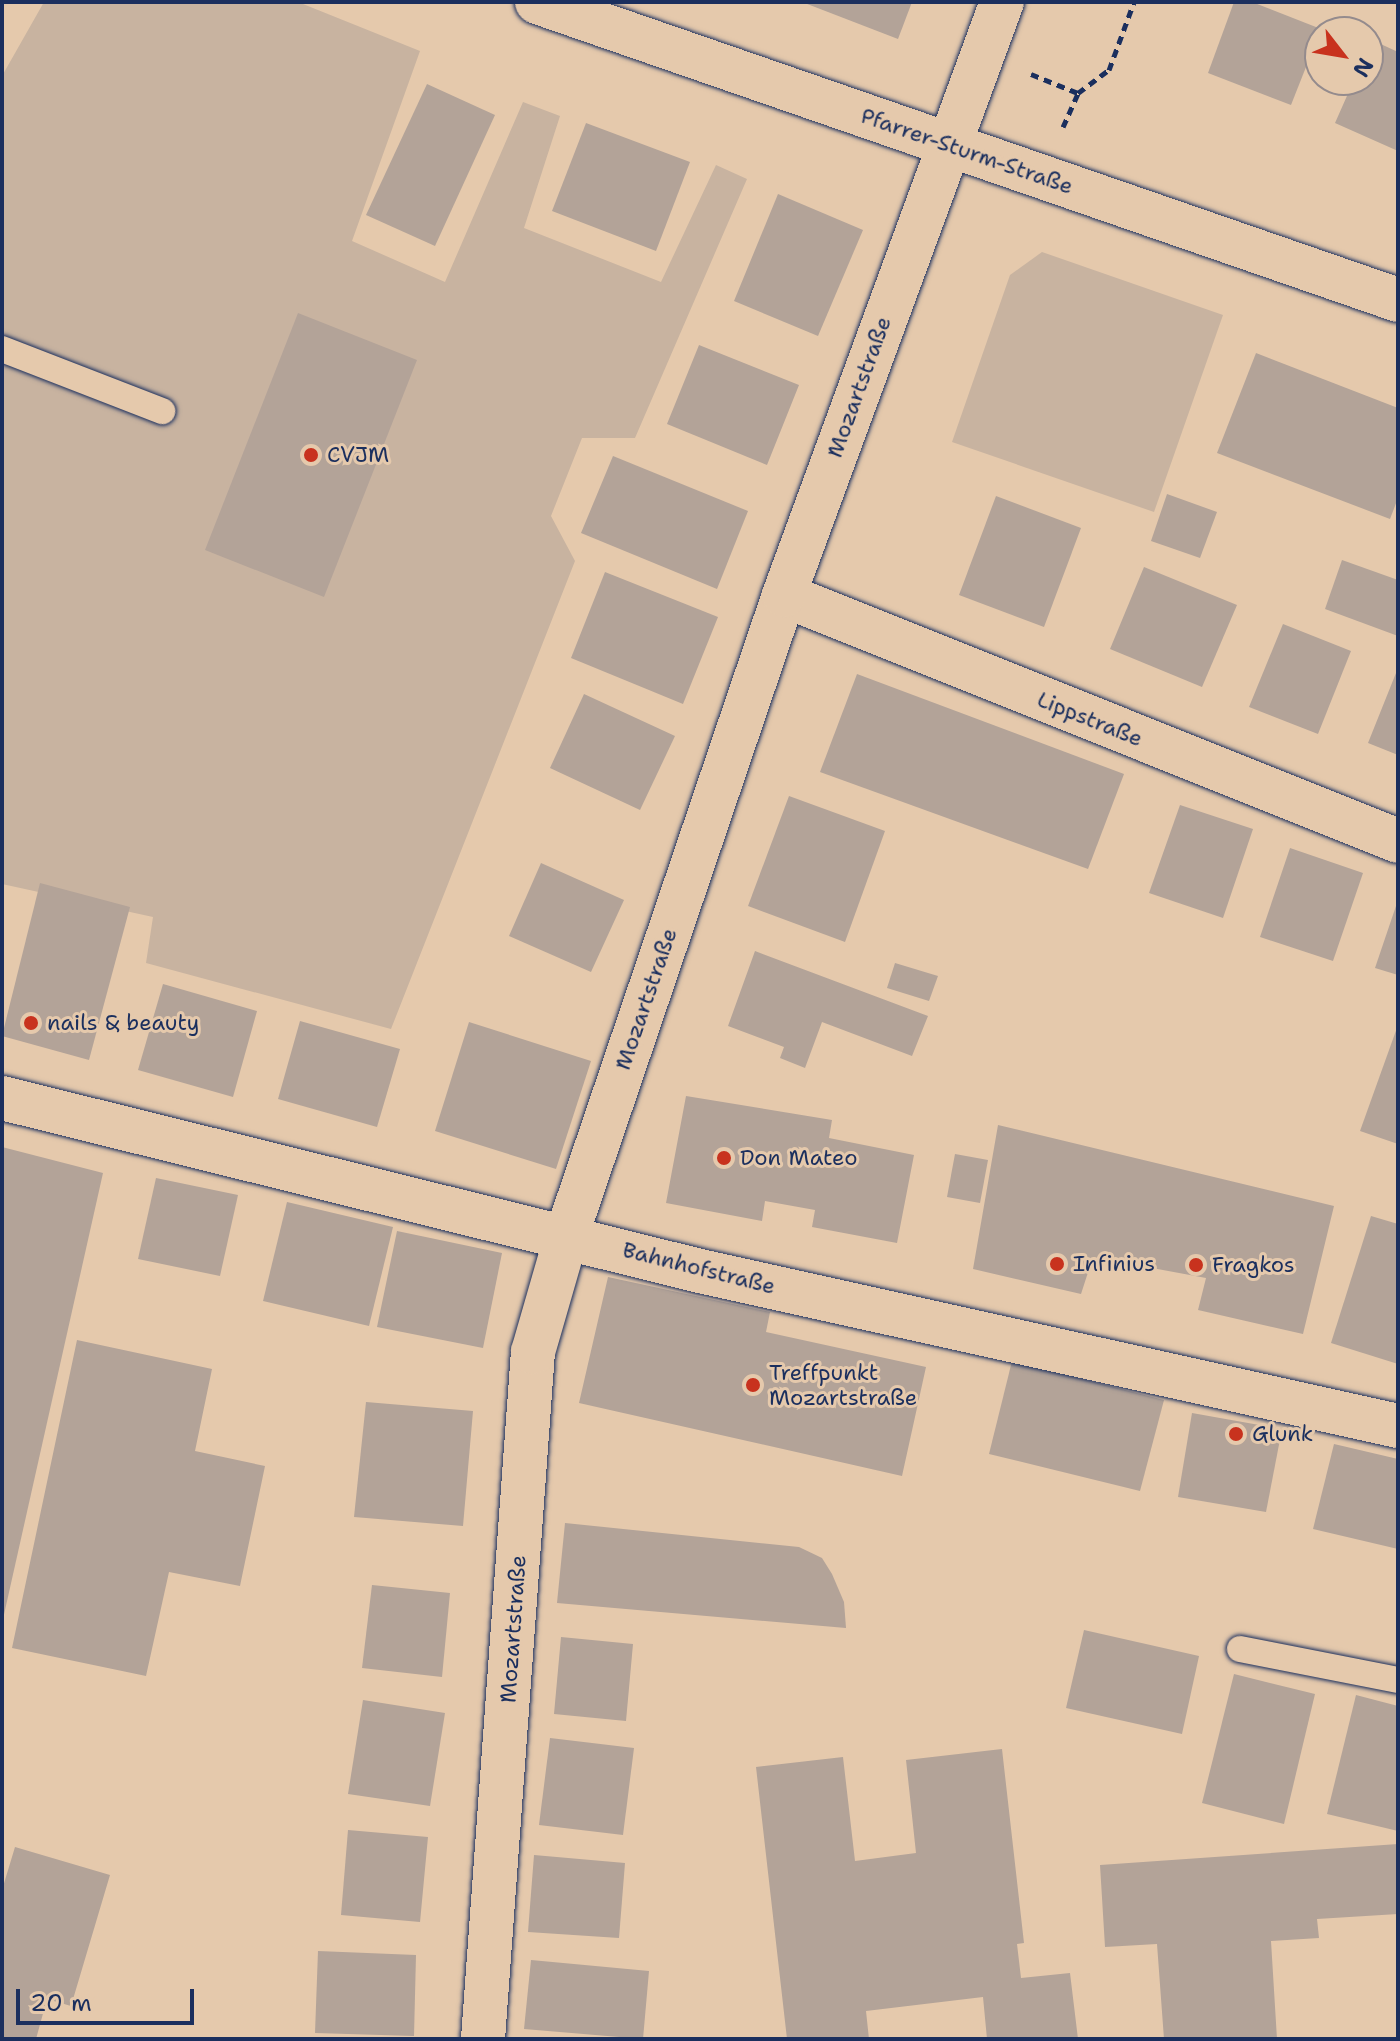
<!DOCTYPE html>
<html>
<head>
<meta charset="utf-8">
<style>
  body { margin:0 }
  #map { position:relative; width:1400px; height:2041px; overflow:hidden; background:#e5c9ac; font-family:"Shantell Sans",sans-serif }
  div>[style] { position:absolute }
  .green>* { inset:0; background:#c8b3a0 }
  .building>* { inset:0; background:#b3a398 }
  .path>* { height:5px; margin-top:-2.5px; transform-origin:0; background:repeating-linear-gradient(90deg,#1b2f5e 0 8px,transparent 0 14px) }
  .roads { filter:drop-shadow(0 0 2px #1b2f5e) drop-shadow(0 0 2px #1b2f5e) }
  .lane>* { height:26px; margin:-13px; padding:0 13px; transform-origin:13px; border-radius:13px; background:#e5c9ac }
  .street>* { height:44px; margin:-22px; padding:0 22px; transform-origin:22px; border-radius:22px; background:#e5c9ac }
  .secondary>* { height:44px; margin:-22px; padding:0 22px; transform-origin:22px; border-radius:22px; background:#e5c9ac }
  .dots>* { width:22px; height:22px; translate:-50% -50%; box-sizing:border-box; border:4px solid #e5c9ac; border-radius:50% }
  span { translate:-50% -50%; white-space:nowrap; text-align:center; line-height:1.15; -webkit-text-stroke:6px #e5c9ac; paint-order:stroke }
  .street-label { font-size:22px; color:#1b2f5e }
  .poi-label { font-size:22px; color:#1b2f5e }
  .left { translate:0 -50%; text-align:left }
  .frame { position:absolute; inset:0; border:4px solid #1b2f5e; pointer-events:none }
  .north { position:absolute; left:1304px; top:16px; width:80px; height:80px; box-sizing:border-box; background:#e5c9ac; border:2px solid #948b8d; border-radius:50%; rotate:121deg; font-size:22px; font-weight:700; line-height:32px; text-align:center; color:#1b2f5e }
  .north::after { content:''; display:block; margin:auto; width:28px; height:36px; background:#c8321e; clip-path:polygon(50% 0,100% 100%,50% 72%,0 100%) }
  .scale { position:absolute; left:16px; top:1989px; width:178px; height:36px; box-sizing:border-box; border:4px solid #1b2f5e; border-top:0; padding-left:10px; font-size:24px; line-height:28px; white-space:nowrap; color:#1b2f5e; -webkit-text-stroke:6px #e5c9ac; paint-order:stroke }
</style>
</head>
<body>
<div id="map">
  <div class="green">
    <div style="clip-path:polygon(44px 2px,298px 2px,420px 51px,352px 241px,445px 282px,523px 102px,560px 116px,524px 228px,661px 282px,716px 165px,747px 179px,635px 438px,582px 438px,551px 516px,575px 561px,391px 1029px,146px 963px,153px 917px,2px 884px,2px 76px)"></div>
    <div style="clip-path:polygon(1042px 252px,1223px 315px,1154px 512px,952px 442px,1010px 275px)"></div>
  </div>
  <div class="building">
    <div style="clip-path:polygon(802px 2px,912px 2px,898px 39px)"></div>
    <div style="clip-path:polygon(1234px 2px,1252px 2px,1321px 29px,1291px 105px,1208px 73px)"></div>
    <div style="clip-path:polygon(1372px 40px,1398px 52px,1398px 151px,1335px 123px,1354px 80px,1368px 80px)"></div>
    <div style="clip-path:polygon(427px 84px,495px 115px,435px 246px,366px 215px)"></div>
    <div style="clip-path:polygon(586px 123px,690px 162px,656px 251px,552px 211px)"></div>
    <div style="clip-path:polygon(778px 194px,863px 230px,818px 336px,734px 301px)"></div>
    <div style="clip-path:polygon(298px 313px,417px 360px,324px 597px,205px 550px)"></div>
    <div style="clip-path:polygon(699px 345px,799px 385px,767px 465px,667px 424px)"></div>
    <div style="clip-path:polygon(1256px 353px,1398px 408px,1398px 498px,1390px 519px,1217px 453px)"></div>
    <div style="clip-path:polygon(613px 456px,748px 511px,717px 589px,581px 533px)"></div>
    <div style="clip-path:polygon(1167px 494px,1217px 512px,1200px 558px,1151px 541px)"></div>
    <div style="clip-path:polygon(996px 496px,1081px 528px,1044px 627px,959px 595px)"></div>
    <div style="clip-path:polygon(1342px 560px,1398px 580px,1398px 636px,1325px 609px)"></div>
    <div style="clip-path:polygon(1144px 567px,1237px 605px,1202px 687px,1110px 649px)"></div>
    <div style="clip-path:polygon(605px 572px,718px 617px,683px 704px,571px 658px)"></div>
    <div style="clip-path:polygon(1283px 624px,1351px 651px,1318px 734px,1249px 707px)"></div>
    <div style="clip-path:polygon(1398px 668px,1398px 755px,1368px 743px)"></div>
    <div style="clip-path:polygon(857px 674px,1124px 774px,1088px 869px,820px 772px)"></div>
    <div style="clip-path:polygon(584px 694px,675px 736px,640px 810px,550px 768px)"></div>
    <div style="clip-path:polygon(789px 796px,885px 831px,845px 942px,748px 906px)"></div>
    <div style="clip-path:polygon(1180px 805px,1253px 829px,1223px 918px,1149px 893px)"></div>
    <div style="clip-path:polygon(1290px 848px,1363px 873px,1333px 961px,1260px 937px)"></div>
    <div style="clip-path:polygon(541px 863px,624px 900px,591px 972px,509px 936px)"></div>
    <div style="clip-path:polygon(40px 883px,130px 907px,89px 1060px,2px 1036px)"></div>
    <div style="clip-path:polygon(1397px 903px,1398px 903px,1398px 975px,1375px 968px)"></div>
    <div style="clip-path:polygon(755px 951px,928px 1016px,912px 1056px,822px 1022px,805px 1068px,780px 1058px,784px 1047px,728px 1026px)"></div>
    <div style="clip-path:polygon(895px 963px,938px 976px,929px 1001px,887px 988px)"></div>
    <div style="clip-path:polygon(163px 984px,257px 1011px,233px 1097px,138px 1070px)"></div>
    <div style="clip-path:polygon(300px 1021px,400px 1049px,377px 1127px,278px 1099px)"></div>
    <div style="clip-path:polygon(469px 1022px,591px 1061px,556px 1169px,435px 1131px)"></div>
    <div style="clip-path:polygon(1398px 1025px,1398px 1144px,1360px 1131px)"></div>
    <div style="clip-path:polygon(686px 1096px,832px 1120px,829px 1138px,914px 1155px,897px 1243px,812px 1227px,815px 1210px,765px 1201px,762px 1221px,666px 1203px)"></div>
    <div style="clip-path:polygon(998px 1125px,1334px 1206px,1303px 1334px,1198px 1310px,1206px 1278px,1093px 1257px,1081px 1294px,973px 1269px)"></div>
    <div style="clip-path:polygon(2px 1147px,103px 1173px,3px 1619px,2px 1619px)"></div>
    <div style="clip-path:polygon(955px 1154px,988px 1160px,980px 1203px,947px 1197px)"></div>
    <div style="clip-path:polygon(156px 1178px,238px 1195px,220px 1276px,138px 1259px)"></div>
    <div style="clip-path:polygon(287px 1202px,393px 1227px,369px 1326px,263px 1301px)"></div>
    <div style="clip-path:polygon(1371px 1216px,1398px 1224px,1398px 1364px,1331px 1343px)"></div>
    <div style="clip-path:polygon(397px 1231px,502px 1253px,483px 1348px,377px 1327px)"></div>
    <div style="clip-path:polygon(608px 1277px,770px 1312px,766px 1332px,926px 1367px,902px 1476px,579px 1403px)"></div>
    <div style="clip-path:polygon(77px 1340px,212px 1369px,195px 1451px,265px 1466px,240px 1586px,169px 1572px,146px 1676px,12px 1648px)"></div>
    <div style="clip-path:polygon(1012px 1361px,1164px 1400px,1140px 1491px,989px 1454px)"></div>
    <div style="clip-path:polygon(366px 1402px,473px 1411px,463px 1526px,354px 1517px)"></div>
    <div style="clip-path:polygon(1192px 1413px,1282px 1429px,1266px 1512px,1178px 1497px)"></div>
    <div style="clip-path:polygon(1334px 1444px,1398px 1459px,1398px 1549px,1313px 1529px)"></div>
    <div style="clip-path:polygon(565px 1523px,799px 1547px,822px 1558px,832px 1574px,844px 1602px,846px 1628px,557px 1603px)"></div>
    <div style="clip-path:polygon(372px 1585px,450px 1593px,442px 1677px,362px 1668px)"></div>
    <div style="clip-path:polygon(1084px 1630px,1199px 1656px,1182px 1734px,1066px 1708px)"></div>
    <div style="clip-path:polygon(561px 1637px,633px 1644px,626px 1721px,554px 1714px)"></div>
    <div style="clip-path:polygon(1234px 1674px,1315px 1694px,1284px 1824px,1202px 1803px)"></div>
    <div style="clip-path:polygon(1356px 1695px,1398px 1706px,1398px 1831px,1327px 1814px)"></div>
    <div style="clip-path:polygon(363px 1700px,445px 1713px,430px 1806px,348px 1794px)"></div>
    <div style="clip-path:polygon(550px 1738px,634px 1748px,623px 1835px,539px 1825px)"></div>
    <div style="clip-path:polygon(1002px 1749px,1024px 1943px,1017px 1944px,1021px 1978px,1070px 1973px,1078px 2039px,987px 2039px,983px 1997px,866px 2011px,869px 2039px,787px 2039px,756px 1767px,843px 1757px,855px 1861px,916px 1853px,906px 1760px)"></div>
    <div style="clip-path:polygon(348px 1830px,428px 1837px,420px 1922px,341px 1915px)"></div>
    <div style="clip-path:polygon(1398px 1844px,1398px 1914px,1317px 1919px,1319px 1938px,1271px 1941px,1277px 2039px,1164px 2039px,1157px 1944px,1105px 1947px,1100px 1865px)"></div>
    <div style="clip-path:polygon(15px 1847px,110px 1875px,71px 2006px,47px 1999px,36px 2039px,2px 2039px,2px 1890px)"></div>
    <div style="clip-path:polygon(534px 1855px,625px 1863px,619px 1938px,528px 1932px)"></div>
    <div style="clip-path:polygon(318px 1951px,416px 1955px,414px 2036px,315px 2033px)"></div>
    <div style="clip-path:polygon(531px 1960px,649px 1971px,643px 2039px,524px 2029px)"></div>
  </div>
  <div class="path">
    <div style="left:1031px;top:74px;width:51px;rotate:22deg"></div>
    <div style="left:1063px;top:127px;width:37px;rotate:-66deg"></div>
    <div style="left:1078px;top:93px;width:39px;rotate:-37deg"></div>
    <div style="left:1109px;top:70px;width:72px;rotate:-69.8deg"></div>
  </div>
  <div class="roads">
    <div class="lane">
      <div style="left:2px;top:349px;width:172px;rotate:21.2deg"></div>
      <div style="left:1240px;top:1649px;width:161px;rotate:11.1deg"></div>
    </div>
    <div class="street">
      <div style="left:537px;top:2px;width:911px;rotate:19.09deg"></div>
      <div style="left:784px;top:595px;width:661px;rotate:21.83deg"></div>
      <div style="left:483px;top:2039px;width:689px;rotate:-85.84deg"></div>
      <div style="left:533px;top:1352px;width:123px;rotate:-73.9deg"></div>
      <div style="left:567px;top:1234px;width:675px;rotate:-71.24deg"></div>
      <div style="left:784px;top:595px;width:632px;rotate:-69.82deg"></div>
    </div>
    <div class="secondary">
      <div style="left:2px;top:1098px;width:719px;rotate:13.92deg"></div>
      <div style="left:700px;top:1271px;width:715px;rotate:12.52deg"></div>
    </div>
  </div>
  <div class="dots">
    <div style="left:311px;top:455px;background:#c8321e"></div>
    <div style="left:31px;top:1023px;background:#c8321e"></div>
    <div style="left:724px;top:1158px;background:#c8321e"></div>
    <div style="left:1057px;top:1264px;background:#c8321e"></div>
    <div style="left:1196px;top:1265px;background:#c8321e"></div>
    <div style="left:753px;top:1385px;background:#c8321e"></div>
    <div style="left:1236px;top:1434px;background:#c8321e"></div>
  </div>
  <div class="street-label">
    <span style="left:967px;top:151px;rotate:19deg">Pfarrer-Sturm-Straße</span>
    <span style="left:859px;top:387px;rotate:-70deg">Mozartstraße</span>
    <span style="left:1090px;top:719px;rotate:22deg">Lippstraße</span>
    <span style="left:646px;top:999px;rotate:-71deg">Mozartstraße</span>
    <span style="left:699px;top:1268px;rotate:14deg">Bahnhofstraße</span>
    <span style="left:513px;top:1629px;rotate:-86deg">Mozartstraße</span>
  </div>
  <div class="poi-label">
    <span class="left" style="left:327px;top:455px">CVJM</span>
    <span class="left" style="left:47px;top:1023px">nails &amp; beauty</span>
    <span class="left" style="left:740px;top:1158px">Don Mateo</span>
    <span class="left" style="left:1073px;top:1264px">Infinius</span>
    <span class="left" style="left:1212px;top:1265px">Fragkos</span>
    <span class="left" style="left:769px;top:1385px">Treffpunkt<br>Mozartstraße</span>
    <span class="left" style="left:1252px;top:1434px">Glunk</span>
  </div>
  <div class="frame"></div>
  <div class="north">N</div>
  <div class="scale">20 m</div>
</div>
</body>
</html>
